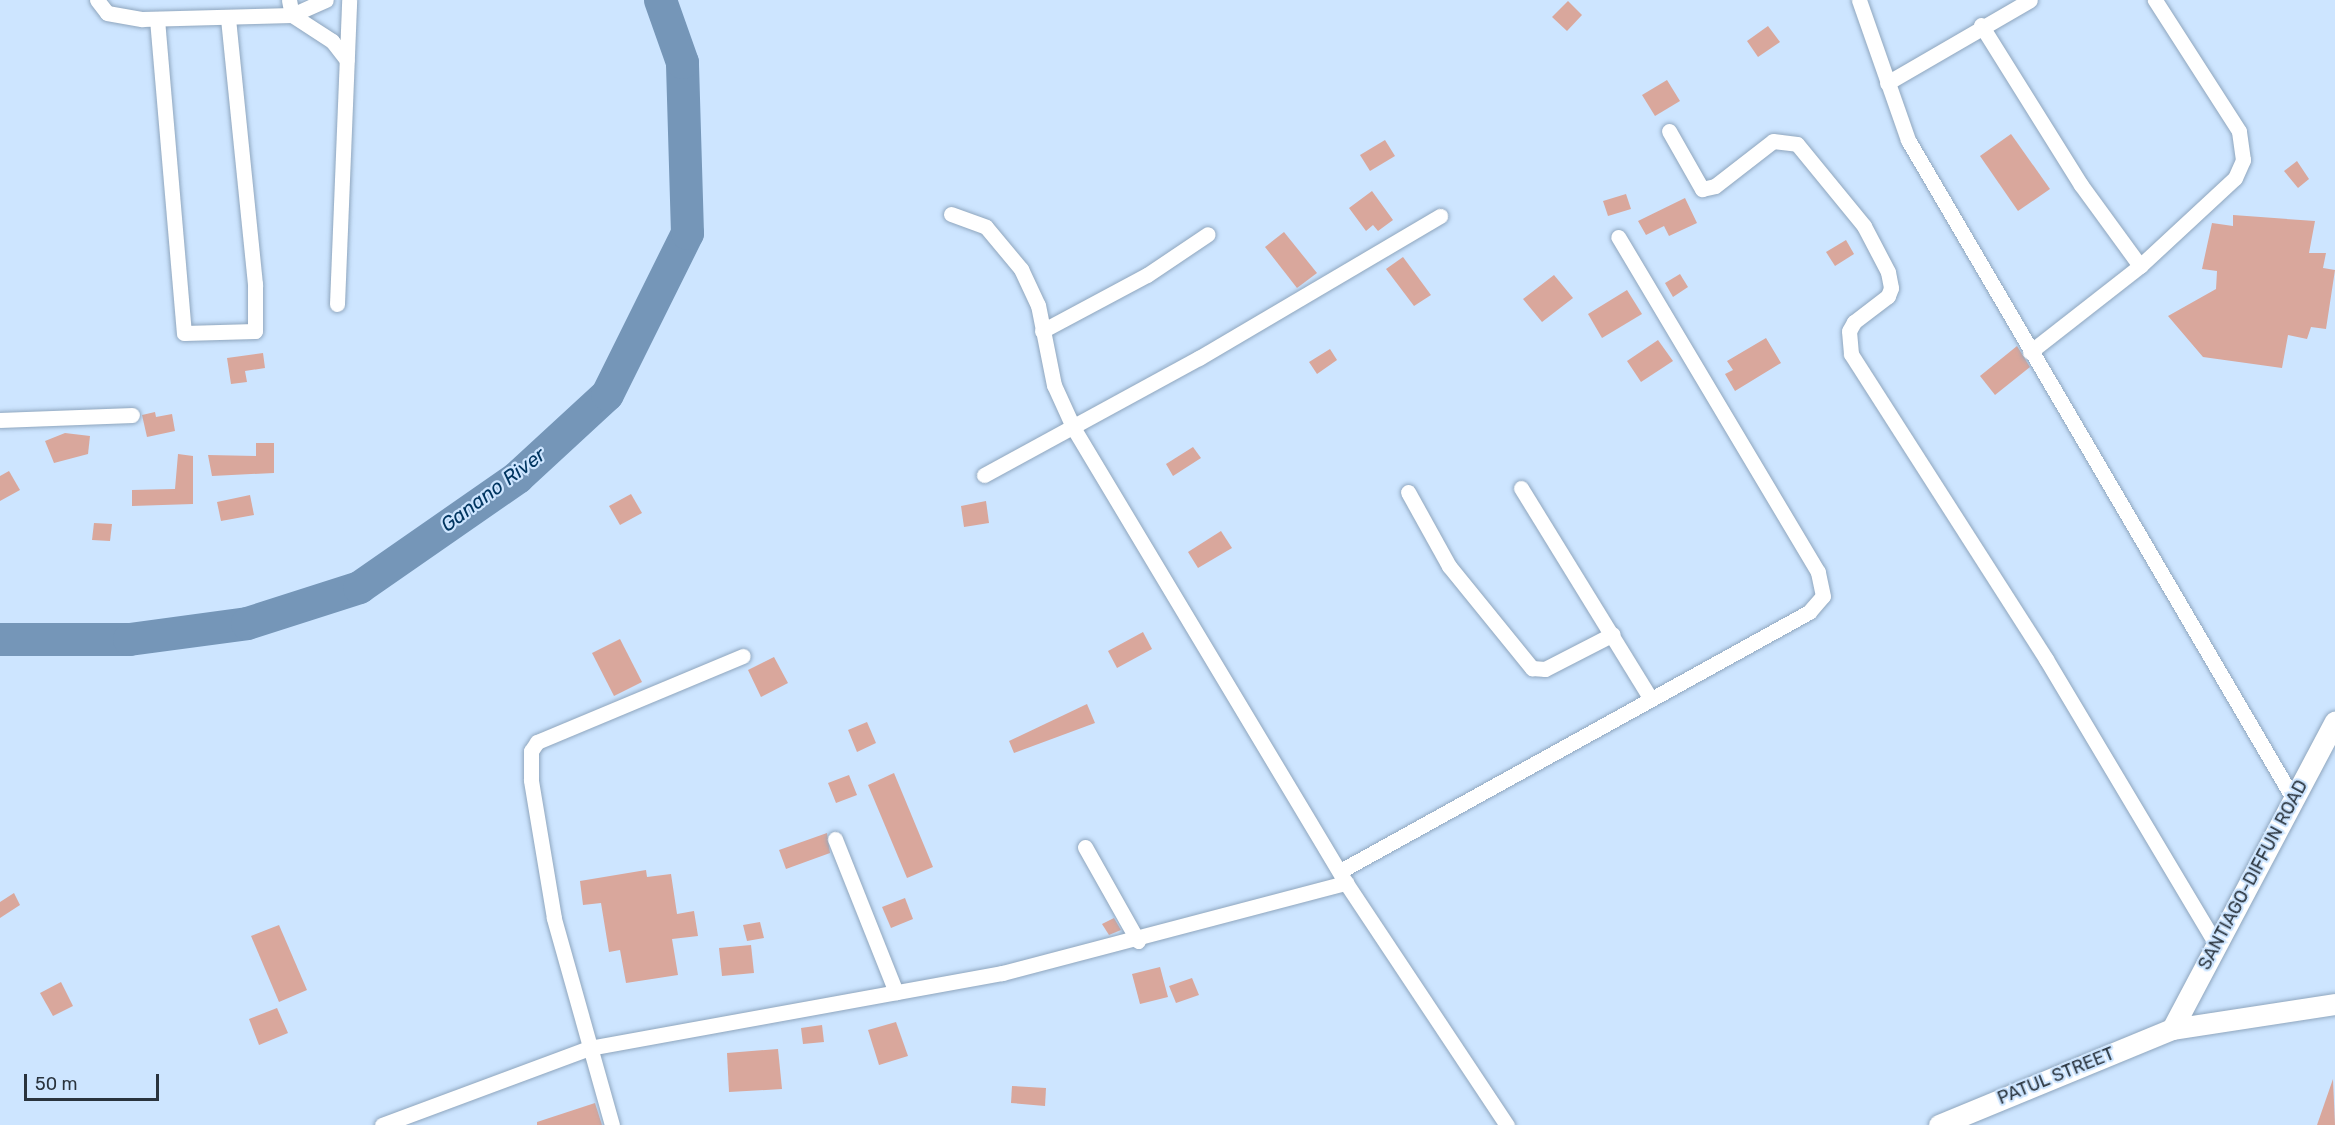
<!DOCTYPE html>
<html>
<head>
<meta charset="utf-8">
<style>
  body { margin:0 }
  #map { position:relative; width:2335px; height:1125px; overflow:hidden; background:#cde5ff; font-family:Rubik,sans-serif }
  div>[style] { position:absolute }
  .river>* { height:33px; margin:-16.5px; padding:0 16.5px; transform-origin:16.5px; border-radius:16.5px; background:#7596b8 }
  .building>* { inset:0; background:#d9a79c }
  .roads { filter:drop-shadow(0 0 2px #8fa6be) drop-shadow(0 0 2px #8fa6be) }
  .street>* { height:15px; margin:-7.5px; padding:0 7.5px; transform-origin:7.5px; border-radius:7.5px; background:#fff }
  .secondary>* { height:21px; margin:-10.5px; padding:0 10.5px; transform-origin:10.5px; border-radius:10.5px; background:#fff }
  span { translate:-50% -50%; white-space:nowrap; text-align:center; line-height:1.15; -webkit-text-stroke:4.5px #cde5ff; paint-order:stroke }
  .street-label { font-size:18px; color:#29333d }
  .water-label { font-size:20px; color:#003560; font-style:italic }
  .scale { position:absolute; left:24px; top:1074px; width:135px; height:27px; box-sizing:border-box; border:3px solid #29333d; border-top:0; padding-left:8px; font-size:18px; line-height:21px; white-space:nowrap; color:#29333d; -webkit-text-stroke:4px #cde5ff; paint-order:stroke }
</style>
</head>
<body>
<div id="map">
  <div class="river">
    <div style="left:0;top:639px;width:129px"></div>
    <div style="left:129px;top:639px;width:119px;rotate:-7.7deg"></div>
    <div style="left:247px;top:623px;width:118px;rotate:-17.8deg"></div>
    <div style="left:359px;top:587px;width:193px;rotate:-34.8deg"></div>
    <div style="left:517px;top:477px;width:122px;rotate:-42.7deg"></div>
    <div style="left:607px;top:394px;width:180px;rotate:-63.6deg"></div>
    <div style="left:687px;top:233px;width:171px;rotate:-91.7deg"></div>
    <div style="left:682px;top:62px;width:66px;rotate:-109.5deg"></div>
  </div>
  <div class="building">
    <div style="clip-path:polygon(1568px 1px,1582px 15px,1567px 31px,1552px 17px)"></div>
    <div style="clip-path:polygon(1768px 26px,1780px 42px,1758px 57px,1747px 41px)"></div>
    <div style="clip-path:polygon(1667px 80px,1680px 101px,1655px 116px,1642px 95px)"></div>
    <div style="clip-path:polygon(2011px 134px,2050px 189px,2018px 211px,1980px 156px)"></div>
    <div style="clip-path:polygon(1385px 140px,1395px 156px,1370px 171px,1360px 155px)"></div>
    <div style="clip-path:polygon(2297px 161px,2309px 179px,2298px 188px,2284px 171px)"></div>
    <div style="clip-path:polygon(1372px 191px,1393px 220px,1378px 231px,1373px 225px,1366px 231px,1349px 208px)"></div>
    <div style="clip-path:polygon(1626px 194px,1631px 209px,1608px 216px,1603px 201px)"></div>
    <div style="clip-path:polygon(1685px 198px,1697px 223px,1669px 236px,1664px 226px,1646px 235px,1638px 221px)"></div>
    <div style="clip-path:polygon(2233px 215px,2315px 221px,2309px 253px,2326px 253px,2323px 268px,2335px 270px,2326px 329px,2311px 327px,2307px 339px,2288px 335px,2282px 368px,2203px 357px,2168px 316px,2216px 289px,2217px 271px,2202px 269px,2212px 223px,2233px 226px)"></div>
    <div style="clip-path:polygon(1284px 232px,1317px 273px,1297px 288px,1265px 247px)"></div>
    <div style="clip-path:polygon(1846px 240px,1854px 254px,1835px 266px,1826px 252px)"></div>
    <div style="clip-path:polygon(1403px 257px,1431px 295px,1414px 306px,1386px 269px)"></div>
    <div style="clip-path:polygon(1680px 274px,1688px 287px,1673px 297px,1665px 283px)"></div>
    <div style="clip-path:polygon(1554px 275px,1573px 298px,1542px 322px,1523px 299px)"></div>
    <div style="clip-path:polygon(1627px 290px,1642px 314px,1602px 338px,1588px 314px)"></div>
    <div style="clip-path:polygon(1766px 338px,1781px 363px,1735px 391px,1725px 374px,1733px 370px,1727px 361px)"></div>
    <div style="clip-path:polygon(1658px 340px,1673px 361px,1641px 382px,1627px 361px)"></div>
    <div style="clip-path:polygon(2017px 346px,2030px 367px,1995px 395px,1980px 376px)"></div>
    <div style="clip-path:polygon(1330px 349px,1337px 360px,1317px 374px,1309px 362px)"></div>
    <div style="clip-path:polygon(263px 353px,265px 368px,245px 371px,247px 382px,231px 384px,227px 358px)"></div>
    <div style="clip-path:polygon(155px 412px,156px 417px,172px 414px,175px 431px,147px 437px,142px 415px)"></div>
    <div style="clip-path:polygon(65px 433px,90px 436px,88px 454px,54px 463px,45px 441px)"></div>
    <div style="clip-path:polygon(256px 443px,274px 443px,274px 473px,212px 476px,208px 455px,256px 456px)"></div>
    <div style="clip-path:polygon(1193px 447px,1201px 458px,1173px 476px,1166px 464px)"></div>
    <div style="clip-path:polygon(178px 454px,193px 456px,193px 504px,132px 506px,132px 490px,175px 489px)"></div>
    <div style="clip-path:polygon(9px 471px,20px 490px,0 501px,0 476px)"></div>
    <div style="clip-path:polygon(631px 494px,642px 513px,620px 525px,609px 506px)"></div>
    <div style="clip-path:polygon(250px 495px,254px 515px,221px 521px,217px 502px)"></div>
    <div style="clip-path:polygon(986px 501px,989px 523px,964px 527px,961px 506px)"></div>
    <div style="clip-path:polygon(94px 523px,112px 524px,110px 541px,92px 540px)"></div>
    <div style="clip-path:polygon(1221px 531px,1232px 548px,1198px 568px,1188px 552px)"></div>
    <div style="clip-path:polygon(1143px 632px,1152px 649px,1117px 668px,1108px 651px)"></div>
    <div style="clip-path:polygon(620px 639px,642px 682px,614px 696px,592px 653px)"></div>
    <div style="clip-path:polygon(774px 657px,788px 683px,761px 697px,748px 670px)"></div>
    <div style="clip-path:polygon(1087px 704px,1095px 723px,1014px 753px,1009px 741px)"></div>
    <div style="clip-path:polygon(867px 722px,876px 743px,857px 752px,848px 730px)"></div>
    <div style="clip-path:polygon(894px 773px,933px 867px,907px 878px,868px 785px)"></div>
    <div style="clip-path:polygon(849px 775px,857px 795px,836px 803px,828px 783px)"></div>
    <div style="clip-path:polygon(827px 833px,830px 853px,786px 869px,779px 850px)"></div>
    <div style="clip-path:polygon(646px 870px,647px 877px,671px 874px,677px 914px,694px 911px,698px 936px,672px 939px,678px 975px,626px 983px,620px 950px,609px 952px,601px 903px,583px 905px,580px 881px)"></div>
    <div style="clip-path:polygon(14px 893px,20px 905px,0 918px,0 902px)"></div>
    <div style="clip-path:polygon(905px 898px,913px 919px,891px 928px,882px 907px)"></div>
    <div style="clip-path:polygon(1114px 918px,1121px 930px,1109px 935px,1102px 924px)"></div>
    <div style="clip-path:polygon(760px 922px,764px 938px,747px 941px,743px 925px)"></div>
    <div style="clip-path:polygon(279px 925px,307px 990px,279px 1002px,251px 936px)"></div>
    <div style="clip-path:polygon(751px 945px,754px 973px,722px 976px,719px 948px)"></div>
    <div style="clip-path:polygon(1160px 967px,1168px 997px,1140px 1004px,1132px 974px)"></div>
    <div style="clip-path:polygon(1192px 978px,1199px 995px,1176px 1003px,1169px 986px)"></div>
    <div style="clip-path:polygon(61px 982px,73px 1006px,53px 1016px,40px 993px)"></div>
    <div style="clip-path:polygon(277px 1008px,288px 1033px,259px 1045px,249px 1019px)"></div>
    <div style="clip-path:polygon(896px 1022px,908px 1056px,879px 1065px,868px 1030px)"></div>
    <div style="clip-path:polygon(822px 1025px,824px 1042px,803px 1044px,801px 1028px)"></div>
    <div style="clip-path:polygon(778px 1049px,782px 1089px,729px 1092px,727px 1053px)"></div>
    <div style="clip-path:polygon(2333px 1079px,2335px 1125px,2317px 1125px)"></div>
    <div style="clip-path:polygon(1012px 1086px,1046px 1088px,1045px 1106px,1011px 1103px)"></div>
    <div style="clip-path:polygon(595px 1103px,602px 1125px,537px 1125px,537px 1122px)"></div>
  </div>
  <div class="roads">
    <div class="street">
      <div style="left:97px;top:0;width:16px;rotate:52deg"></div>
      <div style="left:107px;top:13px;width:36px;rotate:10deg"></div>
      <div style="left:142px;top:19px;width:150px;rotate:-1.5deg"></div>
      <div style="left:292px;top:15px;width:48px;rotate:33deg"></div>
      <div style="left:332px;top:41px;width:24px;rotate:52deg"></div>
      <div style="left:289px;top:0;width:15px;rotate:79deg"></div>
      <div style="left:292px;top:15px;width:37px;rotate:-24deg"></div>
      <div style="left:1859px;top:0;width:148px;rotate:70.7deg"></div>
      <div style="left:1908px;top:140px;width:762px;rotate:59.67deg"></div>
      <div style="left:157px;top:19px;width:315px;rotate:85.1deg"></div>
      <div style="left:184px;top:333px;width:71px;rotate:-1.6deg"></div>
      <div style="left:255px;top:331px;width:47px;rotate:-90deg"></div>
      <div style="left:255px;top:284px;width:266px;rotate:-95.8deg"></div>
      <div style="left:1981px;top:25px;width:189px;rotate:58deg"></div>
      <div style="left:2081px;top:185px;width:100px;rotate:53.9deg"></div>
      <div style="left:1887px;top:83px;width:165px;rotate:-30.1deg"></div>
      <div style="left:1669px;top:131px;width:67px;rotate:60.4deg"></div>
      <div style="left:1702px;top:189px;width:13px;rotate:-13deg"></div>
      <div style="left:1715px;top:186px;width:73px;rotate:-37.8deg"></div>
      <div style="left:1773px;top:141px;width:24px;rotate:7deg"></div>
      <div style="left:1797px;top:144px;width:106px;rotate:50.7deg"></div>
      <div style="left:1864px;top:226px;width:52px;rotate:62.4deg"></div>
      <div style="left:1888px;top:272px;width:16px;rotate:79deg"></div>
      <div style="left:1891px;top:288px;width:9px;rotate:111deg"></div>
      <div style="left:1888px;top:296px;width:43px;rotate:142.6deg"></div>
      <div style="left:1854px;top:322px;width:10px;rotate:119deg"></div>
      <div style="left:1849px;top:331px;width:23px;rotate:85deg"></div>
      <div style="left:1851px;top:354px;width:362px;rotate:57.4deg"></div>
      <div style="left:2046px;top:659px;width:330px;rotate:59.2deg"></div>
      <div style="left:951px;top:214px;width:37px;rotate:20deg"></div>
      <div style="left:986px;top:227px;width:55px;rotate:50.2deg"></div>
      <div style="left:1021px;top:269px;width:40px;rotate:65deg"></div>
      <div style="left:1038px;top:305px;width:82px;rotate:78.7deg"></div>
      <div style="left:1054px;top:385px;width:48px;rotate:65.6deg"></div>
      <div style="left:1074px;top:429px;width:529px;rotate:59.07deg"></div>
      <div style="left:1346px;top:883px;width:291px;rotate:56.4deg"></div>
      <div style="left:337px;top:304px;width:304px;rotate:-87.7deg"></div>
      <div style="left:1042px;top:331px;width:119px;rotate:-28.1deg"></div>
      <div style="left:1147px;top:275px;width:73px;rotate:-33.9deg"></div>
      <div style="left:2030px;top:352px;width:140px;rotate:-38deg"></div>
      <div style="left:2140px;top:266px;width:129px;rotate:-42.8deg"></div>
      <div style="left:2235px;top:178px;width:20px;rotate:-66deg"></div>
      <div style="left:2243px;top:160px;width:29px;rotate:-98deg"></div>
      <div style="left:2239px;top:131px;width:156px;rotate:-122.7deg"></div>
      <div style="left:0;top:420px;width:132px;rotate:-2.2deg"></div>
      <div style="left:984px;top:475px;width:245px;rotate:-28.6deg"></div>
      <div style="left:1199px;top:358px;width:280px;rotate:-30.5deg"></div>
      <div style="left:1521px;top:488px;width:246px;rotate:58.4deg"></div>
      <div style="left:1408px;top:492px;width:85px;rotate:61deg"></div>
      <div style="left:1449px;top:566px;width:132px;rotate:50.9deg"></div>
      <div style="left:1532px;top:668px;width:13px;rotate:4deg"></div>
      <div style="left:1545px;top:669px;width:76px;rotate:-27.2deg"></div>
      <div style="left:835px;top:839px;width:165px;rotate:68.3deg"></div>
      <div style="left:1085px;top:847px;width:108px;rotate:60.6deg"></div>
      <div style="left:1342px;top:870px;width:534px;rotate:-28.92deg"></div>
      <div style="left:1809px;top:612px;width:21px;rotate:-49deg"></div>
      <div style="left:1823px;top:596px;width:25px;rotate:-102deg"></div>
      <div style="left:1818px;top:572px;width:390px;rotate:-120.8deg"></div>
      <div style="left:382px;top:1125px;width:221px;rotate:-20.4deg"></div>
      <div style="left:589px;top:1048px;width:420px;rotate:-10.3deg"></div>
      <div style="left:1002px;top:973px;width:356px;rotate:-14.7deg"></div>
      <div style="left:612px;top:1125px;width:215px;rotate:-105.7deg"></div>
      <div style="left:554px;top:918px;width:140px;rotate:-99.5deg"></div>
      <div style="left:531px;top:780px;width:29px;rotate:-90deg"></div>
      <div style="left:531px;top:751px;width:11px;rotate:-56deg"></div>
      <div style="left:537px;top:742px;width:223px;rotate:-22.7deg"></div>
    </div>
    <div class="secondary">
      <div style="left:2172px;top:1029px;width:348px;rotate:-62.1deg"></div>
      <div style="left:1939px;top:1125px;width:252px;rotate:-22.4deg"></div>
      <div style="left:2172px;top:1029px;width:165px;rotate:-8.7deg"></div>
    </div>
  </div>
  <div class="street-label">
    <span style="left:2253px;top:875px;rotate:-62deg">SANTIAGO-DIFFUN ROAD</span>
    <span style="left:2056px;top:1076px;rotate:-22deg">PATUL STREET</span>
  </div>
  <div class="water-label">
    <span style="left:493px;top:490px;rotate:-37deg">Ganano River</span>
  </div>
  <div class="scale">50 m</div>
</div>
</body>
</html>
